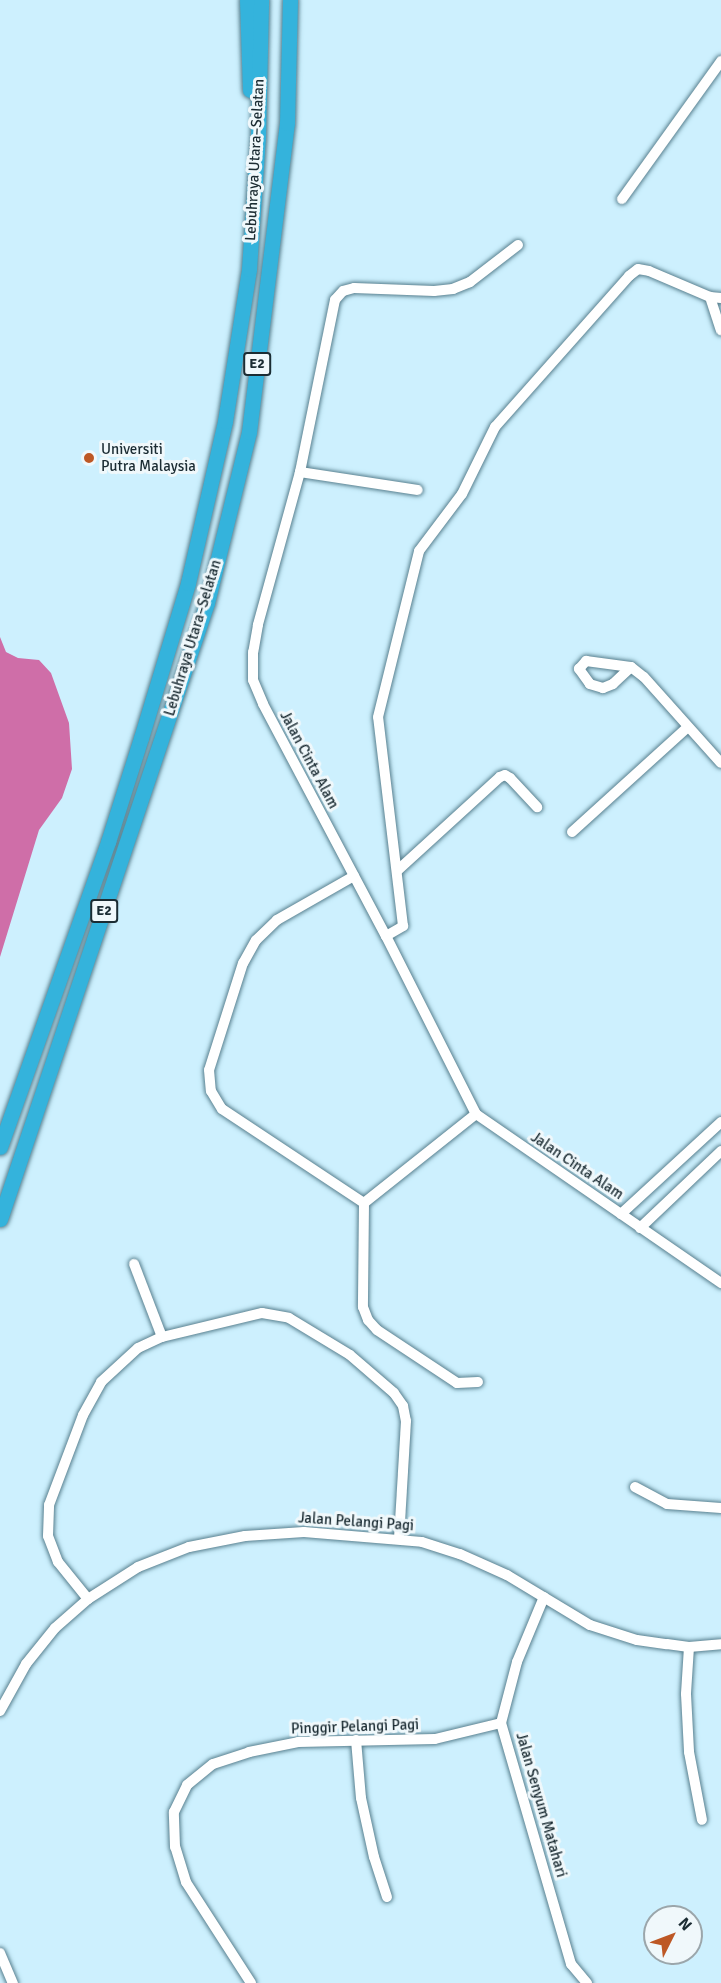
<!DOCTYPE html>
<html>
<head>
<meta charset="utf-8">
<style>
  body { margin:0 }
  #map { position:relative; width:721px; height:1983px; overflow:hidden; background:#cdf0fe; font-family:Signika,sans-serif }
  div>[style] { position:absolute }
  .water>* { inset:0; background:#cf6ea8 }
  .roads { filter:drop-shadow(0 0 2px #58808f) drop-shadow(0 0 2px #58808f) }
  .minor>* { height:10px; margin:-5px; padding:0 5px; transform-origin:5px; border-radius:5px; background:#fff }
  .highway>* { height:15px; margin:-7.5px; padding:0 7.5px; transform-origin:7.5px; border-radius:7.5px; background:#34b3dc }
  .dots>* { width:16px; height:16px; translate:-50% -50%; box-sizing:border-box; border:3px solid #f0f8fb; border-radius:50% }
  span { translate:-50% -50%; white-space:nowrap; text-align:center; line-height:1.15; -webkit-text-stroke:6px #f0f8fb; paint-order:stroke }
  .shield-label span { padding:2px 4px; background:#f0f8fb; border:2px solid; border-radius:4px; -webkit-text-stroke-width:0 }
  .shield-label { font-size:14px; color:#1b2c33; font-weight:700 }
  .street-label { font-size:15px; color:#1b2c33 }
  .poi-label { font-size:15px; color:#1b2c33 }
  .left { translate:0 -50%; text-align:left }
  .north { position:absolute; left:643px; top:1905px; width:60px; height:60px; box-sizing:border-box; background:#f0f8fb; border:2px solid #9ba6ab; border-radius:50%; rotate:48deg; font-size:16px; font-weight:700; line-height:24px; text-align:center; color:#1b2c33 }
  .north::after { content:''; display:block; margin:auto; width:21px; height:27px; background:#bd5825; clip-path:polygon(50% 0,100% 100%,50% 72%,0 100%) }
</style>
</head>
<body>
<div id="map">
  <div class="water">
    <div style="clip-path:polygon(0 637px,6px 652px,18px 658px,39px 660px,51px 673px,69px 723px,72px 769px,62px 798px,39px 830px,0 957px)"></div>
  </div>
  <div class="roads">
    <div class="minor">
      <div style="left:622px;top:199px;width:170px;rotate:-54.3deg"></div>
      <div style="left:518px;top:245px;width:61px;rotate:142.4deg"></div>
      <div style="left:470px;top:282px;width:18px;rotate:158deg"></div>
      <div style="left:453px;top:289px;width:19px;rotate:174deg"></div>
      <div style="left:434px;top:291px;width:80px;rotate:-177.9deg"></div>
      <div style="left:354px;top:288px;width:11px;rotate:165deg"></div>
      <div style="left:343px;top:291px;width:12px;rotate:132deg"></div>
      <div style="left:335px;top:300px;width:176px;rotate:101.5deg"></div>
      <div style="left:300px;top:472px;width:159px;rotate:105.4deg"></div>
      <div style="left:258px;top:625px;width:27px;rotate:100deg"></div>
      <div style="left:253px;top:652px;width:28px;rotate:90deg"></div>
      <div style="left:253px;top:680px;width:26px;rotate:67deg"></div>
      <div style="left:263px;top:704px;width:263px;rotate:62.1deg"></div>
      <div style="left:386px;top:936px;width:199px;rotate:63.2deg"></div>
      <div style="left:476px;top:1114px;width:298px;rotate:34.6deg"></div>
      <div style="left:710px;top:297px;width:35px;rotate:72deg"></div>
      <div style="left:300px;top:472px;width:119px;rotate:8.7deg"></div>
      <div style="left:631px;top:667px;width:25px;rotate:137deg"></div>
      <div style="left:613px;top:684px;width:11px;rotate:158deg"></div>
      <div style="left:603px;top:688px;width:14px;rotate:-163deg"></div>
      <div style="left:590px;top:684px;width:19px;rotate:-126deg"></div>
      <div style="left:579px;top:669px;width:11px;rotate:-49deg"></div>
      <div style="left:586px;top:661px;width:45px;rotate:7.6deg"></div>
      <div style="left:631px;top:667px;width:16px;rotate:38deg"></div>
      <div style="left:644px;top:677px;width:115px;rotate:48.2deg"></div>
      <div style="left:572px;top:832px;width:156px;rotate:-42.2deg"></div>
      <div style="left:398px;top:870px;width:138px;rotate:-42.4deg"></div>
      <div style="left:500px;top:777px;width:5px;rotate:-22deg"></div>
      <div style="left:505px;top:775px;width:6px;rotate:31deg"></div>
      <div style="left:510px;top:778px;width:40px;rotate:47deg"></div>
      <div style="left:354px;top:876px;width:89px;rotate:150.3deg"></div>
      <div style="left:277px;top:920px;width:29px;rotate:136deg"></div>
      <div style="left:256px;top:940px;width:26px;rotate:119deg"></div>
      <div style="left:243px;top:963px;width:112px;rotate:107.6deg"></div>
      <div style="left:209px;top:1070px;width:21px;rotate:85deg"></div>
      <div style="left:211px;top:1091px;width:21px;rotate:59deg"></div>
      <div style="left:222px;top:1109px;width:170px;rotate:33.5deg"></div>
      <div style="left:364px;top:1203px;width:143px;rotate:-38.5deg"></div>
      <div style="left:386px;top:936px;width:20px;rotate:-30deg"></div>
      <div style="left:403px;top:926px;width:210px;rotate:-96.8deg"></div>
      <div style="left:378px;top:717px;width:171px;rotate:-76.1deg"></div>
      <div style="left:419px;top:551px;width:71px;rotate:-53deg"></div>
      <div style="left:462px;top:494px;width:75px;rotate:-63.8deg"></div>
      <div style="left:495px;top:427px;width:202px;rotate:-48.4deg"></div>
      <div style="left:629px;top:276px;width:11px;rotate:-38deg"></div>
      <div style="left:638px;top:269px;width:11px;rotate:10deg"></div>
      <div style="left:649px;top:271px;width:66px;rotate:23.1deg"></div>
      <div style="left:710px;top:297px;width:11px;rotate:5deg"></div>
      <div style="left:364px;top:1203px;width:104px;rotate:90.6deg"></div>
      <div style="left:363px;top:1307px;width:14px;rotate:69deg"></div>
      <div style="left:368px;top:1320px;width:13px;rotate:48deg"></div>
      <div style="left:377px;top:1330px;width:96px;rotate:33.5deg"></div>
      <div style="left:457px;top:1383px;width:21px;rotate:-3deg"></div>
      <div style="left:621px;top:1214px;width:136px;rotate:-42.6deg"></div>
      <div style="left:640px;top:1228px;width:112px;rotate:-43.5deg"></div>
      <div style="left:134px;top:1264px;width:78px;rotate:69deg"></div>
      <div style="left:635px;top:1487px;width:36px;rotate:28deg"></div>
      <div style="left:667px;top:1504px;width:54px;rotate:4.2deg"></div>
      <div style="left:544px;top:1597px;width:70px;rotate:112.6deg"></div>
      <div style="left:517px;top:1662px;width:63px;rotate:104.7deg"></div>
      <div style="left:501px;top:1723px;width:251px;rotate:73.8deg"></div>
      <div style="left:571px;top:1964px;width:25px;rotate:50deg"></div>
      <div style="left:88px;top:1599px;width:48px;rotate:-129deg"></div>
      <div style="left:58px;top:1562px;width:28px;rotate:-111deg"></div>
      <div style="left:48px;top:1536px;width:31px;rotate:-88deg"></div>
      <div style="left:49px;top:1505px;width:96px;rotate:-69.3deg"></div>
      <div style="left:83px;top:1415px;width:38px;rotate:-61deg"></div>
      <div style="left:101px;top:1382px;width:50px;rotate:-42.6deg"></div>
      <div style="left:138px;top:1348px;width:26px;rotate:-25deg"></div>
      <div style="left:162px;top:1337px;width:103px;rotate:-13.5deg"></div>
      <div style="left:262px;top:1313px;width:27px;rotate:10deg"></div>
      <div style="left:289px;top:1318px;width:71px;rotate:31.2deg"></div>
      <div style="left:350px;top:1355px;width:58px;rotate:40.8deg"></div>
      <div style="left:394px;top:1393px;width:16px;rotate:55deg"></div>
      <div style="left:403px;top:1406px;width:15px;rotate:79deg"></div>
      <div style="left:406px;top:1421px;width:118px;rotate:93.4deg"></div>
      <div style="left:689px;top:1647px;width:47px;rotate:93.7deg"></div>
      <div style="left:686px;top:1694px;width:58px;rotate:87deg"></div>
      <div style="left:689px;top:1752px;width:69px;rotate:79.2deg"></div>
      <div style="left:0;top:1711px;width:54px;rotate:-61deg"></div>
      <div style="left:26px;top:1664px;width:46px;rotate:-51.1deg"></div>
      <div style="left:55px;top:1628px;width:44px;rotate:-41.3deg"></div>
      <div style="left:88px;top:1599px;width:59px;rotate:-32.6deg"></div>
      <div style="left:138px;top:1567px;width:55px;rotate:-21.4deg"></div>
      <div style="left:189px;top:1547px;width:57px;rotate:-11.1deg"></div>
      <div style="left:245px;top:1536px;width:59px;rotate:-3.9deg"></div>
      <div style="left:304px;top:1532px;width:118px;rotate:4.8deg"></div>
      <div style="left:422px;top:1542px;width:40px;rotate:18deg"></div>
      <div style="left:460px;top:1554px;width:51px;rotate:24.1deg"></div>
      <div style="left:507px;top:1575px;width:97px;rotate:31.1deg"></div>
      <div style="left:590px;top:1625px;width:49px;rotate:17.7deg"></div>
      <div style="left:637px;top:1640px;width:30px;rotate:8deg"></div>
      <div style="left:667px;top:1644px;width:22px;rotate:8deg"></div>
      <div style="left:689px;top:1647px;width:32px;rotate:-5deg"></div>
      <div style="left:356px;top:1740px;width:58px;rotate:85.1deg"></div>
      <div style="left:361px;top:1798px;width:60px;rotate:77.6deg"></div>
      <div style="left:374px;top:1857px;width:42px;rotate:72deg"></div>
      <div style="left:0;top:1953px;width:33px;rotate:67deg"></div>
      <div style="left:251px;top:1983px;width:120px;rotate:-122.8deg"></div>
      <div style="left:186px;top:1882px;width:37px;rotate:-107deg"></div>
      <div style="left:175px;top:1847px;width:35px;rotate:-92deg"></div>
      <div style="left:174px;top:1812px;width:30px;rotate:-64deg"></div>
      <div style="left:187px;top:1785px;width:33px;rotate:-39deg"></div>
      <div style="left:213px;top:1764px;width:38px;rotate:-18deg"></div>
      <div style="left:249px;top:1752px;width:50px;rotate:-11.5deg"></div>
      <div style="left:298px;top:1742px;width:137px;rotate:-1.3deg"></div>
      <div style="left:435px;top:1739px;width:68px;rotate:-13.6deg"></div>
    </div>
    <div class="highway">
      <div style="left:247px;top:0;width:90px;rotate:88.1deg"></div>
      <div style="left:0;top:1147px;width:324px;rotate:-70.5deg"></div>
      <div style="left:108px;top:842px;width:109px;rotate:-72.4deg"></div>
      <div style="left:141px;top:738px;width:162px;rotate:-73.1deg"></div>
      <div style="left:188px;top:583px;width:166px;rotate:-77.1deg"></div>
      <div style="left:225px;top:421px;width:154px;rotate:-81deg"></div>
      <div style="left:249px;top:269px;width:132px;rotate:-86.1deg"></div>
      <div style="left:258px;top:137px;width:137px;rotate:-88.7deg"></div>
      <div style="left:0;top:1219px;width:650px;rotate:-71.43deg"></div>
      <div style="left:207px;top:603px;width:176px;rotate:-76.2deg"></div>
      <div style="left:249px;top:432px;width:311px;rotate:-83deg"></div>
      <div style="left:287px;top:123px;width:123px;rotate:-88.6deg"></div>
    </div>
  </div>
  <div class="dots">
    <div style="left:89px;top:458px;background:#bd5825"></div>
  </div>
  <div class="shield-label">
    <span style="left:257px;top:364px">E2</span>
    <span style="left:104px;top:911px">E2</span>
  </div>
  <div class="street-label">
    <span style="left:255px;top:160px;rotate:-87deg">Lebuhraya Utara–Selatan</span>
    <span style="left:193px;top:638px;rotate:-73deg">Lebuhraya Utara–Selatan</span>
    <span style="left:309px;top:760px;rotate:62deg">Jalan Cinta Alam</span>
    <span style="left:577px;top:1166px;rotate:34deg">Jalan Cinta Alam</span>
    <span style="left:356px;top:1522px;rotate:4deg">Jalan Pelangi Pagi</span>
    <span style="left:355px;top:1727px;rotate:-2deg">Pinggir Pelangi Pagi</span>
    <span style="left:541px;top:1805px;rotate:74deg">Jalan Senyum Matahari</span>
  </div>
  <div class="poi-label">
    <span class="left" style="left:101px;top:458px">Universiti<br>Putra Malaysia</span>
  </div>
  <div class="north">N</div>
</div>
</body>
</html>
